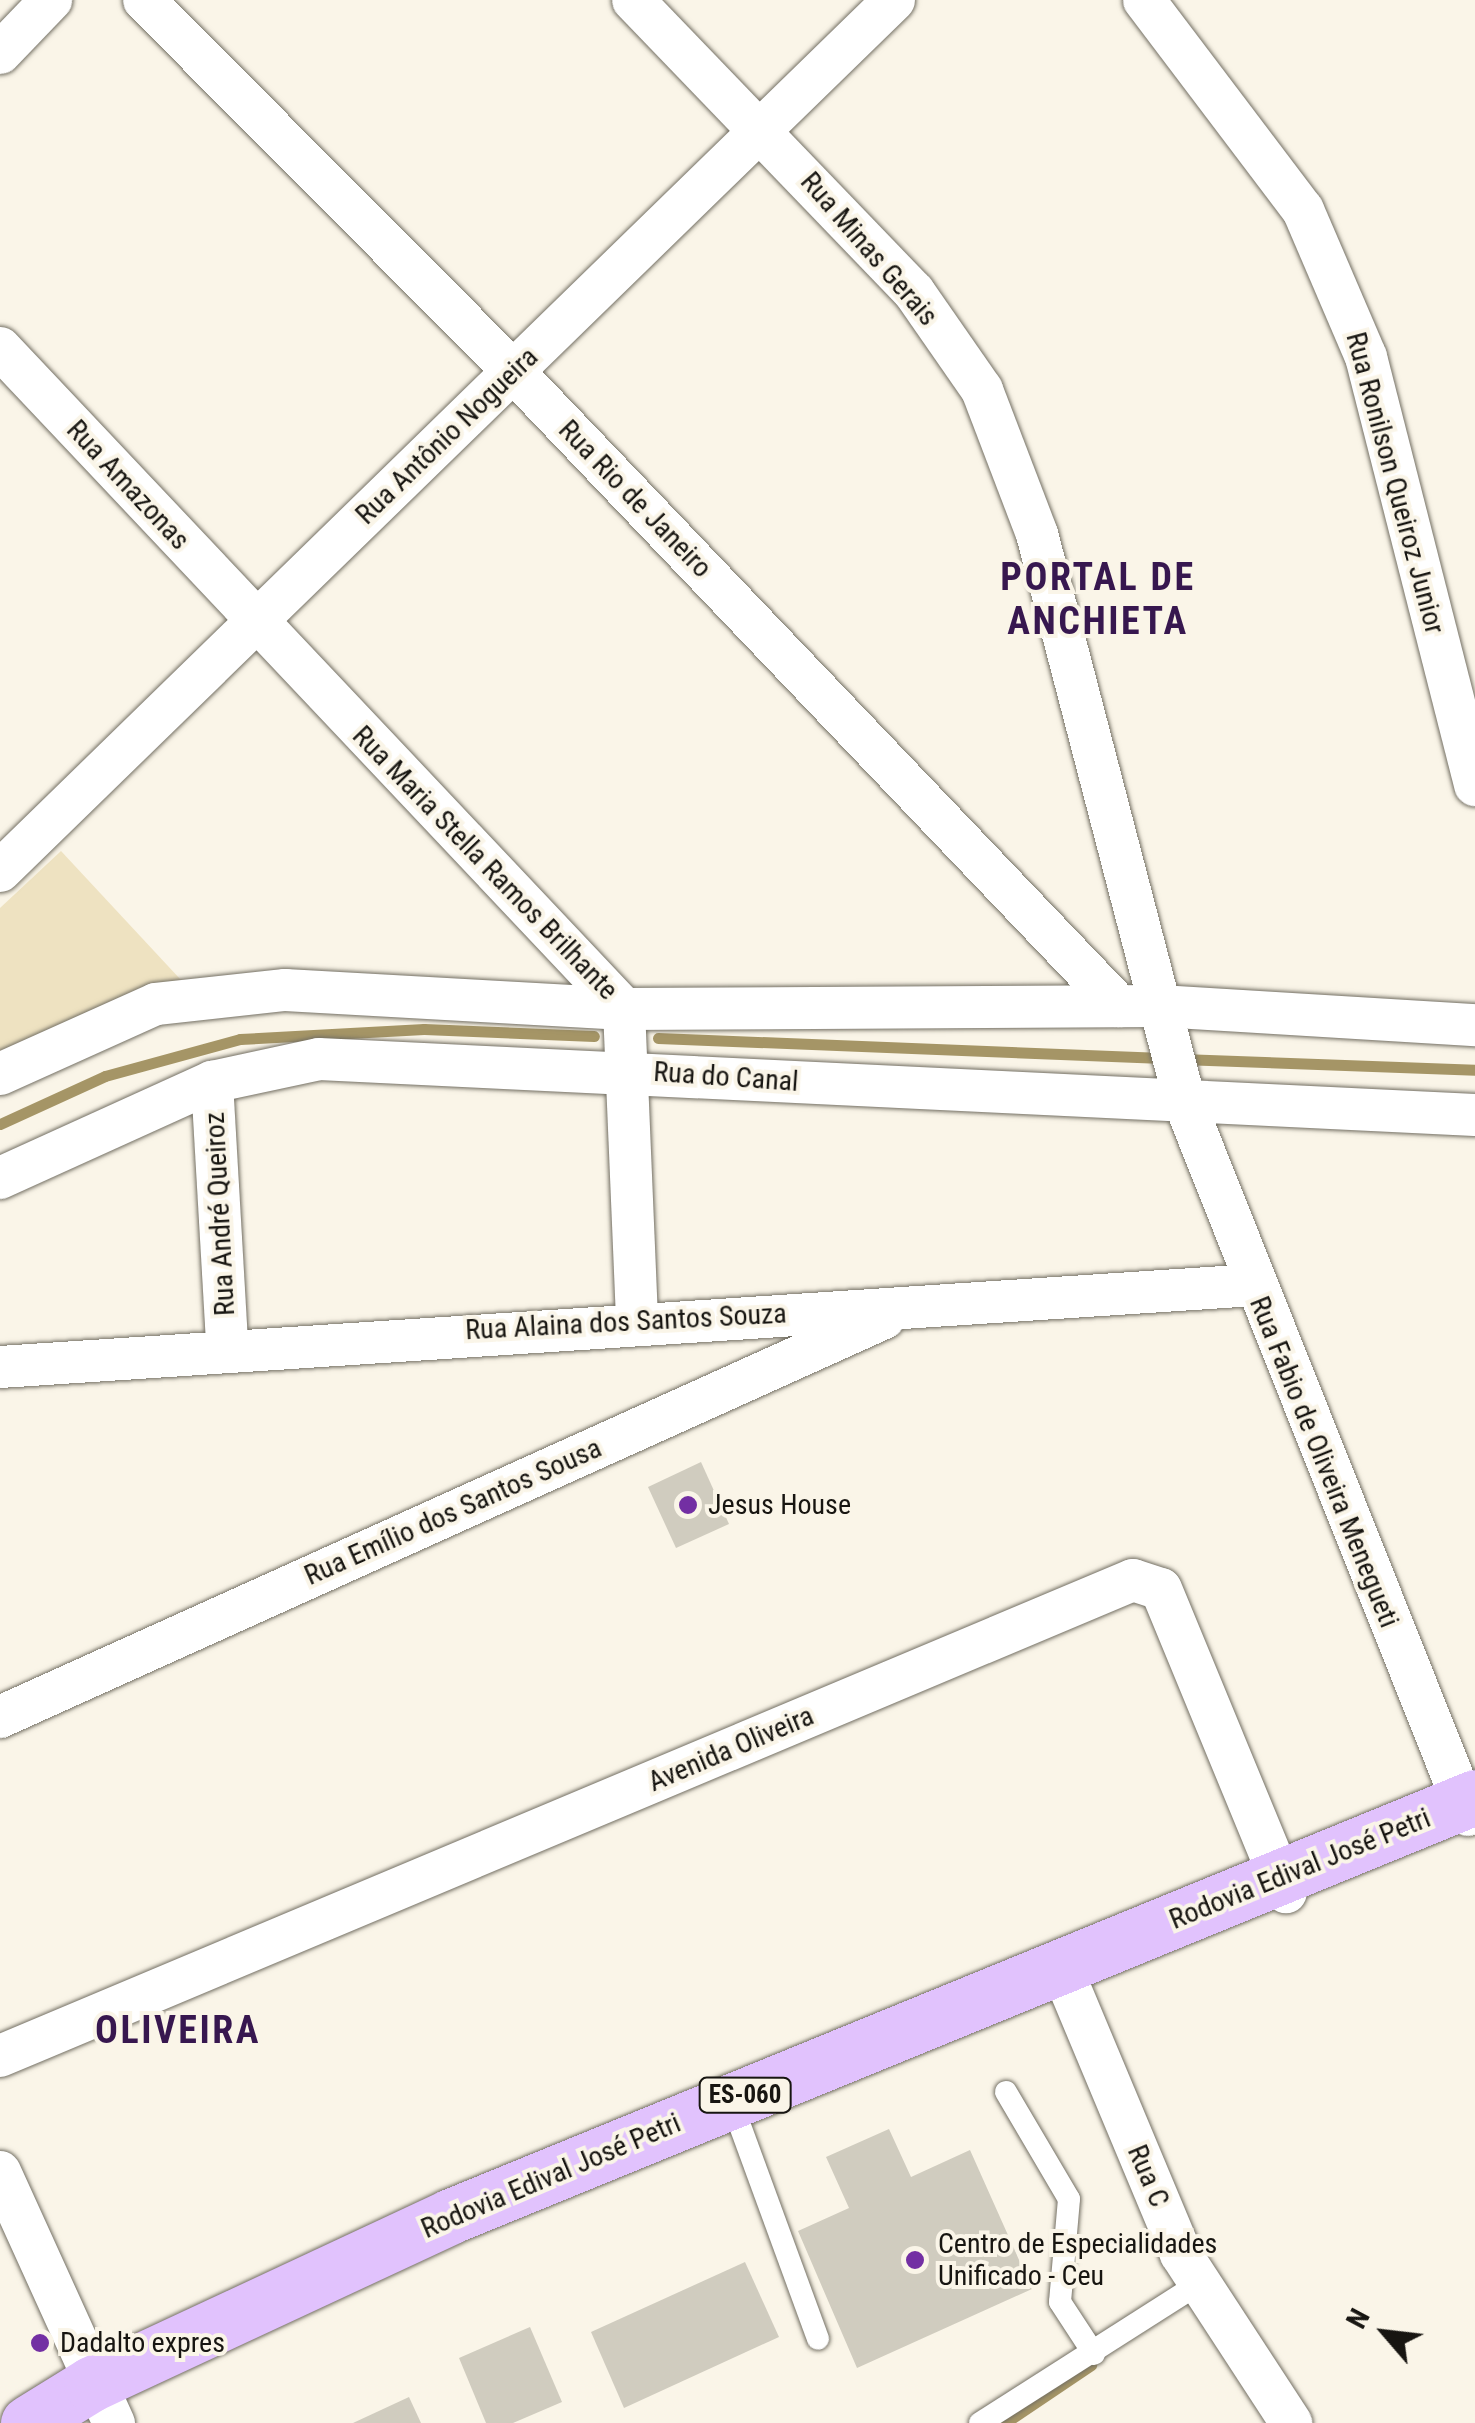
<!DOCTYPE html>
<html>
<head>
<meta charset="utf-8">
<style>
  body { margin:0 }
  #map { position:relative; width:1475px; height:2423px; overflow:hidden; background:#faf5e8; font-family:"Roboto Condensed",sans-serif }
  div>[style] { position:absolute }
  .green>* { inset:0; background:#eee2c1 }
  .stream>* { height:11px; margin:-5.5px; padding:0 5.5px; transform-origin:5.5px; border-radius:5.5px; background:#a59566 }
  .building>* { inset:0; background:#d0ccbf }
  .roads { filter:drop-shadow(0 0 2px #736f63) drop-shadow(0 0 2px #736f63) }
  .lane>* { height:22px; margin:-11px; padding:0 11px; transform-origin:11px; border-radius:11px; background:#fff }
  .street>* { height:42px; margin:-21px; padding:0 21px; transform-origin:21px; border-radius:21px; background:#fff }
  .primary>* { height:55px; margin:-27.5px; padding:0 27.5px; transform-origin:27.5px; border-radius:27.5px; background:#e1c2fd }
  .dots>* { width:28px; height:28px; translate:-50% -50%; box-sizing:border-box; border:5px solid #faf5e8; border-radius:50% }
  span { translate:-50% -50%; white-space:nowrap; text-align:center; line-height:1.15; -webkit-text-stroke:8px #faf5e8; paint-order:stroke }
  .shield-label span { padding:2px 8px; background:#faf5e8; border:2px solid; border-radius:8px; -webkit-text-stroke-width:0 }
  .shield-label { font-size:25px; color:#171511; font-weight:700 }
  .street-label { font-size:28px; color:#171511 }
  .poi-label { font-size:28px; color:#171511 }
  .left { translate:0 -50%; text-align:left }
  .district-label { font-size:38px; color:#37174f; font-weight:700; letter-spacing:2.5px }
  .north { position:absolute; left:1335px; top:2283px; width:100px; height:100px; -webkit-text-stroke:8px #faf5e8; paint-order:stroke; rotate:298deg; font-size:28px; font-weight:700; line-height:40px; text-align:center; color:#171511 }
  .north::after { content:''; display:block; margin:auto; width:35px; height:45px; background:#171511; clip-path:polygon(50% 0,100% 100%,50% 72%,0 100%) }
</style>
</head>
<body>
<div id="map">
  <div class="green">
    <div style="clip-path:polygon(61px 851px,181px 980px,0 1060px,0 908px)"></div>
  </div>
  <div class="stream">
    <div style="left:658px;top:1038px;width:505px;rotate:2.27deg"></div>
    <div style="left:1181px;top:1059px;width:294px;rotate:2.1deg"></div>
    <div style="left:0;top:1124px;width:115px;rotate:-24.6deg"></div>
    <div style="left:105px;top:1076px;width:140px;rotate:-15.3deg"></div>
    <div style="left:240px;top:1039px;width:184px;rotate:-3.1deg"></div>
    <div style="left:424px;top:1029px;width:170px;rotate:2.4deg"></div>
    <div style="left:1005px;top:2423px;width:104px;rotate:-34deg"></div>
  </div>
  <div class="building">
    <div style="clip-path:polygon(701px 1462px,729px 1524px,676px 1548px,648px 1487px)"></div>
    <div style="clip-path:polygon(889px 2129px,911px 2177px,970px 2150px,1032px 2289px,857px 2368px,798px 2231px,849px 2208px,826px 2157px)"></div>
    <div style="clip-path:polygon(745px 2262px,779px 2337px,624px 2408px,591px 2332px)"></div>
    <div style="clip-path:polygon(530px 2327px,562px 2402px,513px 2423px,486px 2423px,459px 2358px)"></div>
    <div style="clip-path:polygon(409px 2397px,421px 2423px,353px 2423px)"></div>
  </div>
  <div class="roads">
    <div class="lane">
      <div style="left:1006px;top:2092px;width:124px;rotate:59.5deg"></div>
      <div style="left:1069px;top:2199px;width:103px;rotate:95deg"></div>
      <div style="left:1060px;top:2302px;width:62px;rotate:56.8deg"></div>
      <div style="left:731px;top:2101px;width:253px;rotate:69.9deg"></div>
      <div style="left:980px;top:2423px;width:261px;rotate:-32.5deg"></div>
    </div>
    <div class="street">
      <div style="left:144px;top:0;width:523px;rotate:45.15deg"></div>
      <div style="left:513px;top:371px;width:878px;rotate:46.34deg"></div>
      <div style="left:633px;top:0;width:405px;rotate:46.1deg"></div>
      <div style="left:914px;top:292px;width:119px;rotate:55.2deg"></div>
      <div style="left:982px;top:390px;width:154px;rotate:69.1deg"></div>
      <div style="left:1037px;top:534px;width:591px;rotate:75.4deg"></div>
      <div style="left:1186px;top:1106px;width:763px;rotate:68.31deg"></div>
      <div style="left:1144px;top:0;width:263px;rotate:52.9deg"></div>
      <div style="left:1303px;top:210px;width:160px;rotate:66.8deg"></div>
      <div style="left:1366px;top:357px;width:442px;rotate:75.7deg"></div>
      <div style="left:0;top:53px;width:74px;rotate:-46.1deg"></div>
      <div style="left:0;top:348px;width:909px;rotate:46.65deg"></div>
      <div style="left:624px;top:1009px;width:311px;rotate:87.6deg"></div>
      <div style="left:0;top:871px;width:1248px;rotate:-44.25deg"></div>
      <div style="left:0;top:1074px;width:171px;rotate:-24.2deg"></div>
      <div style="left:156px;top:1004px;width:130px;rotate:-6.2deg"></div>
      <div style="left:285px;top:990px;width:340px;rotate:3.2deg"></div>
      <div style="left:624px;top:1009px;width:536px;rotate:-0.32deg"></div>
      <div style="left:1160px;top:1006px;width:316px;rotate:3.5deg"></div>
      <div style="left:212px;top:1082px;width:264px;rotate:86.7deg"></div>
      <div style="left:0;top:1178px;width:233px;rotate:-24.4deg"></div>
      <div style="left:212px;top:1082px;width:109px;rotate:-12.1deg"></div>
      <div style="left:319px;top:1059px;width:1157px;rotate:2.77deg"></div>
      <div style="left:0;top:1367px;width:1256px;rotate:-3.74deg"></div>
      <div style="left:0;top:1717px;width:970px;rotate:-24.29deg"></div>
      <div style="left:1061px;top:1967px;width:311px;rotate:67.3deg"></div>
      <div style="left:1181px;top:2254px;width:202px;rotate:56.9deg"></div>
      <div style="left:0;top:2056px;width:1229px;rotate:-22.79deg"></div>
      <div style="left:1133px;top:1580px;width:29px;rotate:18deg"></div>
      <div style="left:1161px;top:1589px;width:328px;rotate:67.6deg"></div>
      <div style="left:0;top:2172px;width:276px;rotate:65.6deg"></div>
    </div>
    <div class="primary">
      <div style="left:28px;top:2423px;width:74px;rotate:-31.8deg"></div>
      <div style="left:91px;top:2384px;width:397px;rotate:-25deg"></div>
      <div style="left:451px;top:2216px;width:1106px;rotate:-22.25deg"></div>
    </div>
  </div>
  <div class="dots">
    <div style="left:688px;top:1505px;background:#732fa3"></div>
    <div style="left:915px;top:2260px;background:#732fa3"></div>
    <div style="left:40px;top:2343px;background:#732fa3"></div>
  </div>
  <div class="shield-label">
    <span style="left:745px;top:2095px">ES-060</span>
  </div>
  <div class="street-label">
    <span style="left:869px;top:249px;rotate:49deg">Rua Minas Gerais</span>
    <span style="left:447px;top:436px;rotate:-44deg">Rua Antônio Nogueira</span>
    <span style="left:1395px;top:483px;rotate:75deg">Rua Ronilson Queiroz Junior</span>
    <span style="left:128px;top:485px;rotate:47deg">Rua Amazonas</span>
    <span style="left:635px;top:499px;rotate:46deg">Rua Rio de Janeiro</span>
    <span style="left:485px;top:863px;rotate:46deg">Rua Maria Stella Ramos Brilhante</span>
    <span style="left:726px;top:1077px;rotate:4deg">Rua do Canal</span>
    <span style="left:220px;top:1214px;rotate:-93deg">Rua André Queiroz</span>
    <span style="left:626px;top:1322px;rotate:-3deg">Rua Alaina dos Santos Souza</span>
    <span style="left:1324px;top:1462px;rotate:68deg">Rua Fabio de Oliveira Menegueti</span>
    <span style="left:453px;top:1512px;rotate:-24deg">Rua Emílio dos Santos Sousa</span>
    <span style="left:731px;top:1749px;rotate:-23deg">Avenida Oliveira</span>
    <span style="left:1300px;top:1869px;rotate:-22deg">Rodovia Edival José Petri</span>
    <span style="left:551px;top:2176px;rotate:-23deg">Rodovia Edival José Petri</span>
    <span style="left:1148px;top:2176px;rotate:67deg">Rua C</span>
  </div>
  <div class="poi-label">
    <span class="left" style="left:708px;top:1505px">Jesus House</span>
    <span class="left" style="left:938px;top:2260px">Centro de Especialidades<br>Unificado - Ceu</span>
    <span class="left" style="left:60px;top:2343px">Dadalto expres</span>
  </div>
  <div class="district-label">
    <span style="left:1098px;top:600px">PORTAL DE<br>ANCHIETA</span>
    <span style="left:178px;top:2031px">OLIVEIRA</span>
  </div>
  <div class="north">N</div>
</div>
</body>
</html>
